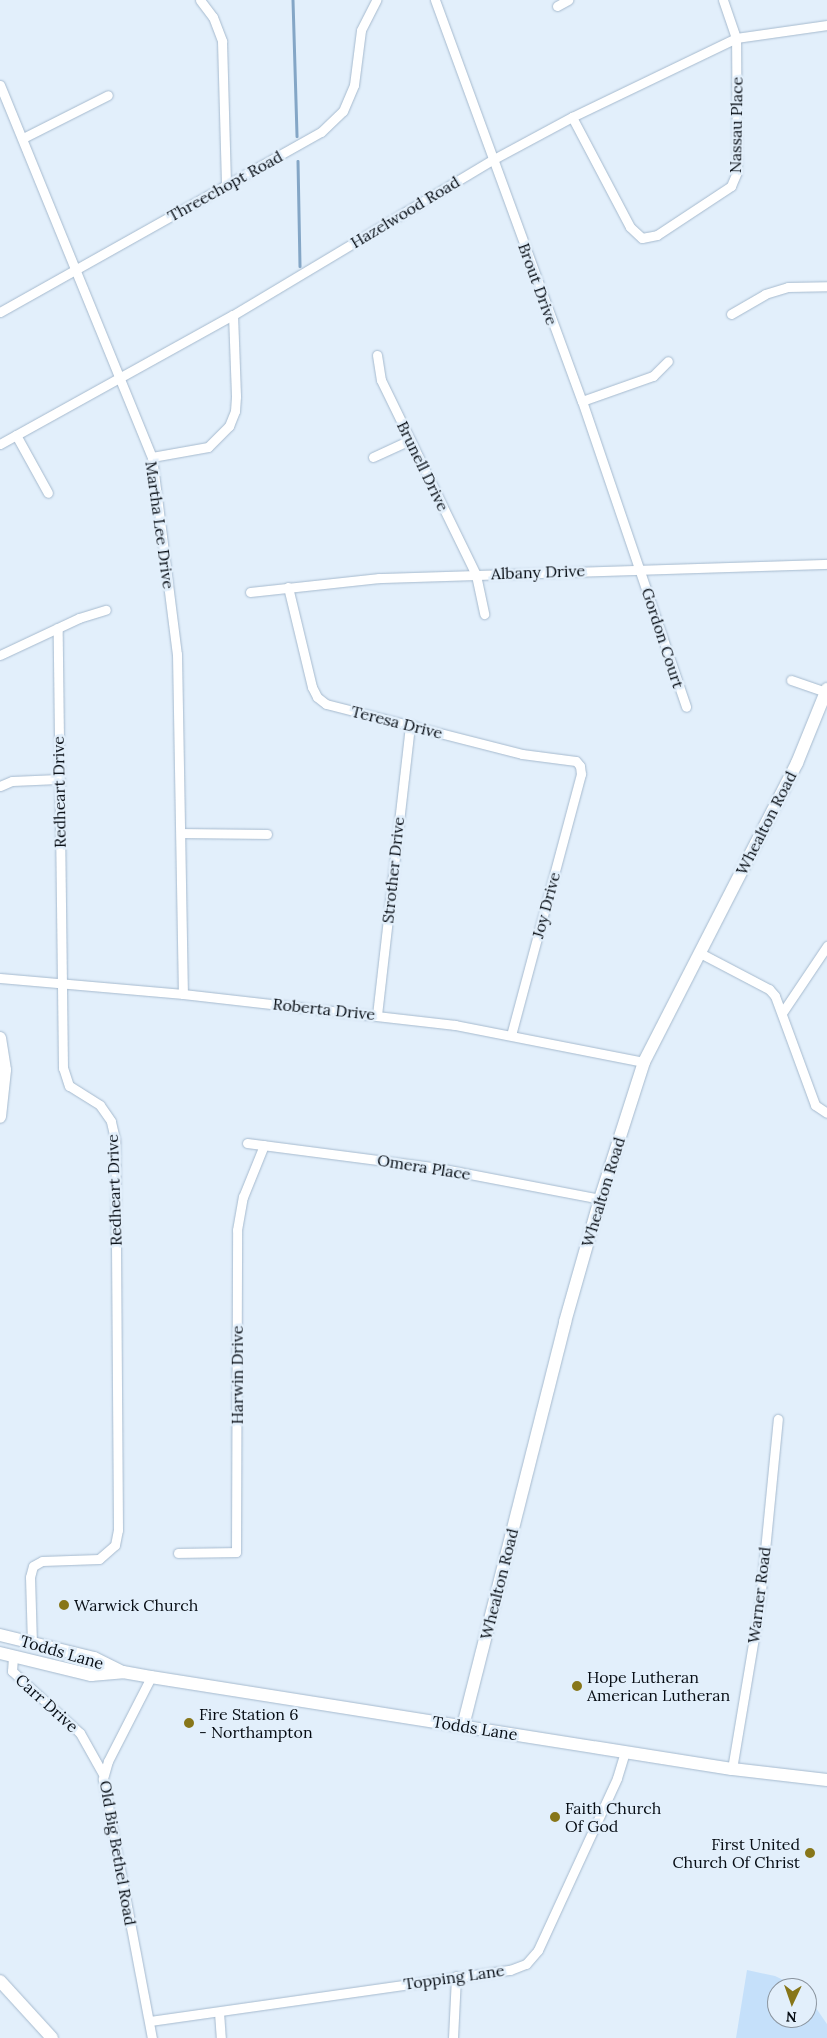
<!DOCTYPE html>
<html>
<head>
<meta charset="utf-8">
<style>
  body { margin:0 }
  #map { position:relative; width:827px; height:2038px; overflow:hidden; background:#e2effb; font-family:Lora,serif }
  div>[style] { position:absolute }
  .green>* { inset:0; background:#c5e0fa }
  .stream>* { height:2.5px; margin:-1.25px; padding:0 1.25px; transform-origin:1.25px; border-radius:1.25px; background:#84a6c6 }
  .roads { filter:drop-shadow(0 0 1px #a6bace) drop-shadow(0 0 1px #a6bace) }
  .street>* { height:9px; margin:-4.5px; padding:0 4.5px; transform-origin:4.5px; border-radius:4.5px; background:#fff }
  .secondary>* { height:12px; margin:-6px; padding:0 6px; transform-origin:6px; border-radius:6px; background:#fff }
  .dots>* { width:14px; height:14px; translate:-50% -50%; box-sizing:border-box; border:2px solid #e2effb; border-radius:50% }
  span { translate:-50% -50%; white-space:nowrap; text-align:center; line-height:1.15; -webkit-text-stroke:5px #e2effb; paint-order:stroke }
  .street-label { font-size:16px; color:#060c13 }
  .poi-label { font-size:16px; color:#060c13 }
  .left { translate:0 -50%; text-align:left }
  .right { translate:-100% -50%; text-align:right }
  .north { position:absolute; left:767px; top:1978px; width:50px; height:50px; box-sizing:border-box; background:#e2effb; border:1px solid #8a949e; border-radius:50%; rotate:183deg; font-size:14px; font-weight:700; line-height:20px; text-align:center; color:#060c13 }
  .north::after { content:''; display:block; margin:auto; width:18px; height:22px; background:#877619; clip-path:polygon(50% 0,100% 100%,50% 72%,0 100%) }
</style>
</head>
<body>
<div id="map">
  <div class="green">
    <div style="clip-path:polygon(747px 1970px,775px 1976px,800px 1988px,777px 1988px,777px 2018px,807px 2018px,807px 1995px,827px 2024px,827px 2038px,736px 2038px)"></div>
  </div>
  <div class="stream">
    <div style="left:293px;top:0;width:136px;rotate:88.3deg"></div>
    <div style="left:298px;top:161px;width:105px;rotate:88.9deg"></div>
  </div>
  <div class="roads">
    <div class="street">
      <div style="left:200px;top:0;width:21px;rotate:53deg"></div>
      <div style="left:213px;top:17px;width:26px;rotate:69deg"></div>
      <div style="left:222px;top:41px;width:145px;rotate:88.4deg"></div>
      <div style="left:435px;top:0;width:427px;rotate:69.9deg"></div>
      <div style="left:582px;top:401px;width:323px;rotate:71.2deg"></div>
      <div style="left:557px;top:6px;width:13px;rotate:-29deg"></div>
      <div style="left:0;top:85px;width:402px;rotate:67.8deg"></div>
      <div style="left:152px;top:457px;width:199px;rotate:82.8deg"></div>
      <div style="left:177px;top:654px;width:340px;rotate:89deg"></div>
      <div style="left:572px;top:117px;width:124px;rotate:62.2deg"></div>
      <div style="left:630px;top:227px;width:16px;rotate:43deg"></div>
      <div style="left:642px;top:238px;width:15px;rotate:-11deg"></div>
      <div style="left:657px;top:235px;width:89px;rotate:-33.5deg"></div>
      <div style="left:731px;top:186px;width:15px;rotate:-67deg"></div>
      <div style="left:737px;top:172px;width:134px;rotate:-90.4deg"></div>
      <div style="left:736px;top:38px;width:40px;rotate:-108.9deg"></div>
      <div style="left:23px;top:138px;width:95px;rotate:-26.8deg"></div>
      <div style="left:0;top:312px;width:368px;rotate:-29.3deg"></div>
      <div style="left:321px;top:132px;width:30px;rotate:-44deg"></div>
      <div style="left:343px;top:111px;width:28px;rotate:-67deg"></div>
      <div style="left:354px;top:85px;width:55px;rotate:-82.7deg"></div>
      <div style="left:361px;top:30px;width:34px;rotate:-63deg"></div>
      <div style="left:731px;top:314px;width:39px;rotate:-30deg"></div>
      <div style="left:765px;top:294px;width:24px;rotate:-17deg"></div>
      <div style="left:788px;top:287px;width:39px;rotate:-1deg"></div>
      <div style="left:377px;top:355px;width:25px;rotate:81deg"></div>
      <div style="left:381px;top:380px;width:217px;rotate:64deg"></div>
      <div style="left:476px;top:575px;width:40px;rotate:78deg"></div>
      <div style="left:582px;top:401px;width:75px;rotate:-19.4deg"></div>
      <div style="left:653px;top:376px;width:21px;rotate:-45deg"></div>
      <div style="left:16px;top:435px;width:66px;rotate:61.1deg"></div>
      <div style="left:0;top:444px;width:266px;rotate:-29deg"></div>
      <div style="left:233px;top:315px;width:302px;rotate:-30.9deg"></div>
      <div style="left:492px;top:160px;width:91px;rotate:-28.3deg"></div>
      <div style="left:572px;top:117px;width:182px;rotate:-25.7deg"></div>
      <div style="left:736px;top:38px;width:92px;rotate:-8.1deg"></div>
      <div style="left:152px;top:457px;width:57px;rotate:-10.1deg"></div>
      <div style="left:208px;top:447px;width:30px;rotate:-45deg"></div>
      <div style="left:229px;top:426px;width:16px;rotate:-68deg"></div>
      <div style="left:235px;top:411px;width:15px;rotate:-86deg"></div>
      <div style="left:236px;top:396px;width:81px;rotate:-92.1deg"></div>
      <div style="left:373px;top:457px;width:41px;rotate:-24.7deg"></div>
      <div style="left:288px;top:587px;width:103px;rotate:76.5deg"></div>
      <div style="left:312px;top:687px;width:11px;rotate:63deg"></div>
      <div style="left:317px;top:697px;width:11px;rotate:38deg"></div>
      <div style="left:326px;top:704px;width:202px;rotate:14.3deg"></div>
      <div style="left:522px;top:754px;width:54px;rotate:7.4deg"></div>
      <div style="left:576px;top:761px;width:6px;rotate:51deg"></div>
      <div style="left:580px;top:766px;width:8px;rotate:83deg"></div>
      <div style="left:581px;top:774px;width:270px;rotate:105deg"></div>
      <div style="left:250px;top:592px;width:130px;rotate:-6.2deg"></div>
      <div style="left:379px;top:578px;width:448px;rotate:-1.8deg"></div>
      <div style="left:0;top:655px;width:87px;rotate:-25.1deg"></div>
      <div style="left:79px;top:618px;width:28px;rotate:-17deg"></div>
      <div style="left:791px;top:680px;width:37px;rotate:19deg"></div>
      <div style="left:0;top:786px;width:13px;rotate:-23deg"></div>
      <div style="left:12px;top:781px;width:46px;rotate:-2.5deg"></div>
      <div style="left:182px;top:833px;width:85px;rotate:0.7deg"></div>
      <div style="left:700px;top:953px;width:78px;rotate:27.6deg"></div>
      <div style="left:769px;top:989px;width:9px;rotate:49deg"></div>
      <div style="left:775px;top:996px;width:116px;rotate:69.8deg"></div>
      <div style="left:815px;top:1105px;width:14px;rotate:34deg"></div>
      <div style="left:0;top:978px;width:184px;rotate:5deg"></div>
      <div style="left:183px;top:994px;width:274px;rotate:6.5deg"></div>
      <div style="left:455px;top:1025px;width:193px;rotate:11.1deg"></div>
      <div style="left:782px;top:1013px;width:81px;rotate:-56.1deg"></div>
      <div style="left:377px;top:1015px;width:292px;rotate:-83.5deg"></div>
      <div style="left:247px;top:1143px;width:188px;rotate:7.4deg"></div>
      <div style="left:433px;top:1167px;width:170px;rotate:10.8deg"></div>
      <div style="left:178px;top:1553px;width:58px;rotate:-1deg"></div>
      <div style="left:236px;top:1552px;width:322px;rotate:-89.8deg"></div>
      <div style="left:237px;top:1230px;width:34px;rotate:-80deg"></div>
      <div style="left:243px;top:1197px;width:56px;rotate:-68deg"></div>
      <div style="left:32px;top:1644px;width:67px;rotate:-91.7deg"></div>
      <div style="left:30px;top:1577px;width:11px;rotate:-75deg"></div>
      <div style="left:33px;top:1566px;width:10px;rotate:-29deg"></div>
      <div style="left:42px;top:1561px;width:57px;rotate:-2deg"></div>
      <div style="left:99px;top:1559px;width:21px;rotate:-41deg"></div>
      <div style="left:115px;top:1545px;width:15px;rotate:-79deg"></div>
      <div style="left:118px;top:1530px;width:391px;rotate:-90.4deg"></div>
      <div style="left:115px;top:1139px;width:18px;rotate:-103deg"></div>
      <div style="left:111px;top:1121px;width:19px;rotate:-125deg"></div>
      <div style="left:100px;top:1105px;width:36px;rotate:-148deg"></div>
      <div style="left:69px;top:1086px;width:19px;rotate:-108deg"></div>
      <div style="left:63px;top:1068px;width:440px;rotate:-90.7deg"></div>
      <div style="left:13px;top:1657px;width:14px;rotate:94deg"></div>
      <div style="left:12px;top:1671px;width:92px;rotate:42.4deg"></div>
      <div style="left:80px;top:1733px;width:47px;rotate:60.7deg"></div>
      <div style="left:151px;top:1677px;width:94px;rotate:117.1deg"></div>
      <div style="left:108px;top:1761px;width:19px;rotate:106deg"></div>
      <div style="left:103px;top:1779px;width:264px;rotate:79.3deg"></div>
      <div style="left:732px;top:1769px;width:170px;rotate:-80.5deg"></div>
      <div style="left:760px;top:1601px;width:183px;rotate:-84.4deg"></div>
      <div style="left:219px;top:2012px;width:26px;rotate:86deg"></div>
      <div style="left:150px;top:2021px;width:364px;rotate:-8.1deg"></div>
      <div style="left:510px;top:1970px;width:17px;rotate:-21deg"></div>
      <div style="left:526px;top:1964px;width:18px;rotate:-49deg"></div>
      <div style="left:538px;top:1950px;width:189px;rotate:-65.3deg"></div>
      <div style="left:617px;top:1778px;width:27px;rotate:-73deg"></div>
      <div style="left:453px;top:2038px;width:62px;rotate:-87.2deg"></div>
    </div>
    <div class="secondary">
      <div style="left:0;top:1038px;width:32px;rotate:81deg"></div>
      <div style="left:5px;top:1070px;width:47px;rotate:96.1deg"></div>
      <div style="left:0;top:1635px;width:97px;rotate:13.7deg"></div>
      <div style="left:94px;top:1658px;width:32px;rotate:26deg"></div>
      <div style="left:123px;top:1672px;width:28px;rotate:10deg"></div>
      <div style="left:151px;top:1677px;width:588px;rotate:9deg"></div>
      <div style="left:732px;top:1769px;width:96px;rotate:6.6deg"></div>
      <div style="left:0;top:1653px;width:94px;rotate:13.6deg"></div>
      <div style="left:91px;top:1675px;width:32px;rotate:-5deg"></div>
      <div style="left:463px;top:1726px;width:417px;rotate:-75.8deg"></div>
      <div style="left:565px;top:1322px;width:128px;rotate:-74.1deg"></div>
      <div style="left:600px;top:1199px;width:144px;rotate:-72.2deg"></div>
      <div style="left:644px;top:1062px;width:336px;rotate:-62.9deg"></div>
      <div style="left:797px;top:763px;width:80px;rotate:-67.9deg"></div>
      <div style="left:0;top:1981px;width:77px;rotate:47.6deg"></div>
    </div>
  </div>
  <div class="dots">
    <div style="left:64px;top:1605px;background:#877619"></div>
    <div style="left:577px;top:1686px;background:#877619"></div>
    <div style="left:189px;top:1723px;background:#877619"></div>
    <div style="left:555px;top:1817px;background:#877619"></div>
    <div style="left:810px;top:1853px;background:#877619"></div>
  </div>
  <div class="street-label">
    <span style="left:736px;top:125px;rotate:-89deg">Nassau Place</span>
    <span style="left:225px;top:186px;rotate:-29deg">Threechopt Road</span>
    <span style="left:405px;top:212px;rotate:-31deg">Hazelwood Road</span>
    <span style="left:538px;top:284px;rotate:70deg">Brout Drive</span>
    <span style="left:423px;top:466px;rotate:64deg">Brunell Drive</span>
    <span style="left:160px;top:525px;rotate:82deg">Martha Lee Drive</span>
    <span style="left:538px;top:572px;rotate:-2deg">Albany Drive</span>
    <span style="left:663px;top:638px;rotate:72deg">Gordon Court</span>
    <span style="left:397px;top:722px;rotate:14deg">Teresa Drive</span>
    <span style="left:59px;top:792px;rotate:-91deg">Redheart Drive</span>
    <span style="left:766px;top:823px;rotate:-63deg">Whealton Road</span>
    <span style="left:393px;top:870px;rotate:-84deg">Strother Drive</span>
    <span style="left:546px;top:905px;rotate:-75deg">Joy Drive</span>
    <span style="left:324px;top:1009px;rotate:6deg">Roberta Drive</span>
    <span style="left:424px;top:1167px;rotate:9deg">Omera Place</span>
    <span style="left:114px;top:1190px;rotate:-92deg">Redheart Drive</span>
    <span style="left:603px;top:1192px;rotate:-73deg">Whealton Road</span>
    <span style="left:237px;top:1375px;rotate:-90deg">Harwin Drive</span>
    <span style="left:499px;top:1584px;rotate:-76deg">Whealton Road</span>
    <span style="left:759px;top:1595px;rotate:-83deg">Warner Road</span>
    <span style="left:62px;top:1652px;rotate:16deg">Todds Lane</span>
    <span style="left:47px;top:1703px;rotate:42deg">Carr Drive</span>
    <span style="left:475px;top:1728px;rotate:9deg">Todds Lane</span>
    <span style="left:118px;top:1853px;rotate:80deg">Old Big Bethel Road</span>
    <span style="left:454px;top:1977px;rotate:-8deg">Topping Lane</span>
  </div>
  <div class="poi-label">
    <span class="left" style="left:74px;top:1605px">Warwick Church</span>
    <span class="left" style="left:587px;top:1686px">Hope Lutheran<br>American Lutheran</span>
    <span class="left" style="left:199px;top:1723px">Fire Station 6<br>- Northampton</span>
    <span class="left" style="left:565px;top:1817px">Faith Church<br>Of God</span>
    <span class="right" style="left:800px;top:1853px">First United<br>Church Of Christ</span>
  </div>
  <div class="north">N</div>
</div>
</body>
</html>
